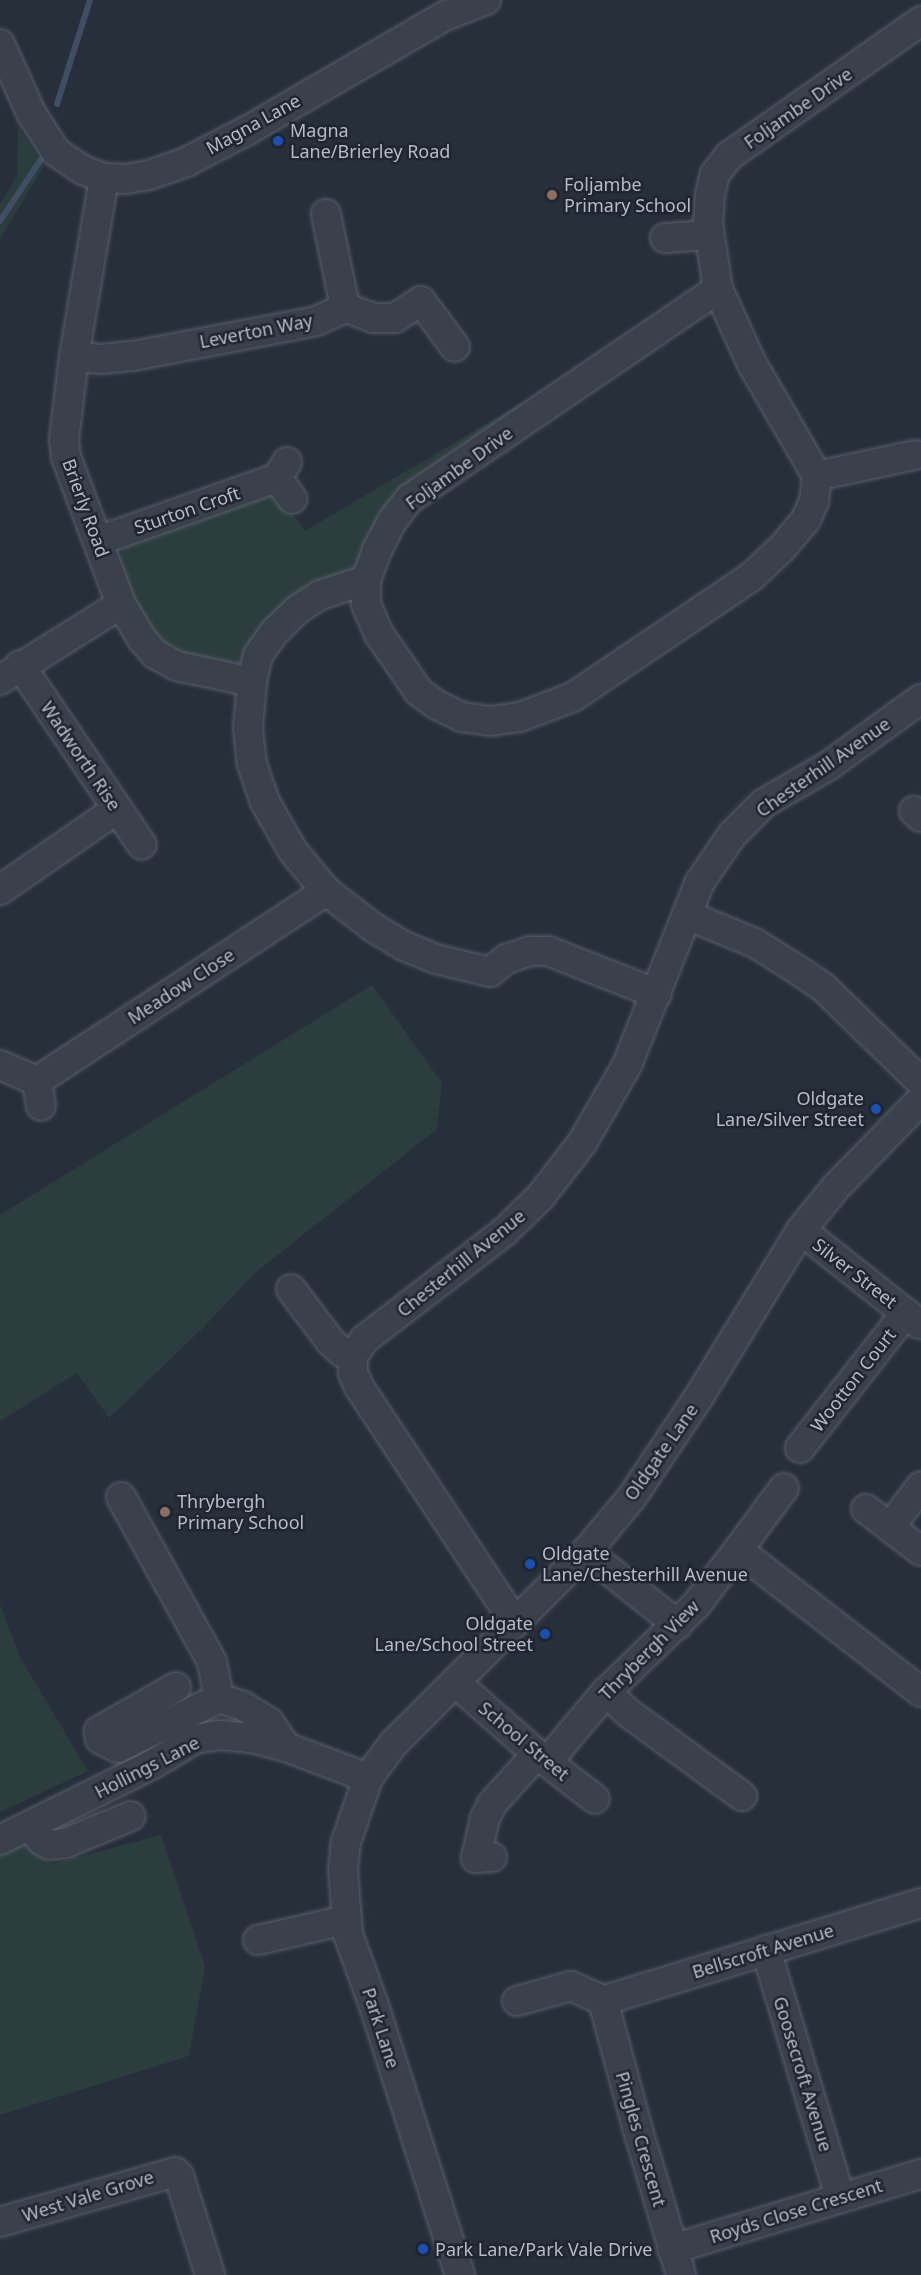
<!DOCTYPE html>
<html>
<head>
<meta charset="utf-8">
<style>
  body { margin:0 }
  #map { position:relative; width:921px; height:2275px; overflow:hidden; background:#272f3b; font-family:"Noto Sans",sans-serif }
  div>[style] { position:absolute }
  .green>* { inset:0; background:#2c3d3e }
  .stream>* { height:6px; margin:-3px; padding:0 3px; transform-origin:3px; border-radius:3px; background:#404e64 }
  .roads { filter:drop-shadow(0 0 2px #585f69) drop-shadow(0 0 2px #585f69) }
  .minor>* { height:28px; margin:-14px; padding:0 14px; transform-origin:14px; border-radius:14px; background:#3a414b }
  .dots>* { width:16px; height:16px; translate:-50% -50%; box-sizing:border-box; border:3px solid #1f2630; border-radius:50% }
  span { translate:-50% -50%; white-space:nowrap; text-align:center; line-height:1.15; -webkit-text-stroke:5px #1f2630; paint-order:stroke }
  .street-label { font-size:18px; color:#b6bcc6 }
  .poi-label { font-size:18px; color:#b6bcc6 }
  .left { translate:0 -50%; text-align:left }
  .right { translate:-100% -50%; text-align:right }
</style>
</head>
<body>
<div id="map">
  <div class="green">
    <div style="clip-path:polygon(18px 127px,44px 166px,0 239px,0 204px,17px 176px)"></div>
    <div style="clip-path:polygon(521px 403px,525px 409px,350px 574px,242px 662px,229px 668px,157px 646px,116px 564px,124px 548px,133px 539px,267px 493px,285px 503px,305px 531px)"></div>
    <div style="clip-path:polygon(372px 985px,442px 1083px,437px 1129px,255px 1273px,203px 1328px,109px 1418px,77px 1373px,0 1421px,0 1215px)"></div>
    <div style="clip-path:polygon(0 1604px,20px 1657px,88px 1771px,0 1812px)"></div>
    <div style="clip-path:polygon(161px 1835px,205px 1966px,189px 2056px,0 2115px,0 1854px,24px 1844px,52px 1864px)"></div>
  </div>
  <div class="stream">
    <div style="left:57px;top:104px;width:109px;rotate:-72.4deg"></div>
    <div style="left:0;top:221px;width:74px;rotate:-56.5deg"></div>
  </div>
  <div class="roads">
    <div class="minor">
      <div style="left:0;top:44px;width:76px;rotate:65.8deg"></div>
      <div style="left:31px;top:113px;width:46px;rotate:57.3deg"></div>
      <div style="left:56px;top:152px;width:32px;rotate:34deg"></div>
      <div style="left:83px;top:170px;width:22px;rotate:21deg"></div>
      <div style="left:104px;top:178px;width:21px;rotate:3deg"></div>
      <div style="left:125px;top:179px;width:24px;rotate:-9deg"></div>
      <div style="left:149px;top:175px;width:39px;rotate:-19deg"></div>
      <div style="left:186px;top:162px;width:70px;rotate:-27.3deg"></div>
      <div style="left:248px;top:130px;width:228px;rotate:-30.1deg"></div>
      <div style="left:445px;top:16px;width:44px;rotate:-21.3deg"></div>
      <div style="left:104px;top:178px;width:181px;rotate:99.5deg"></div>
      <div style="left:74px;top:357px;width:84px;rotate:96.9deg"></div>
      <div style="left:64px;top:440px;width:17px;rotate:83deg"></div>
      <div style="left:66px;top:457px;width:157px;rotate:69.5deg"></div>
      <div style="left:121px;top:604px;width:41px;rotate:59deg"></div>
      <div style="left:142px;top:639px;width:20px;rotate:49deg"></div>
      <div style="left:155px;top:654px;width:25px;rotate:29deg"></div>
      <div style="left:177px;top:666px;width:77px;rotate:12deg"></div>
      <div style="left:665px;top:238px;width:44px;rotate:-3.9deg"></div>
      <div style="left:718px;top:289px;width:372px;rotate:145.8deg"></div>
      <div style="left:410px;top:498px;width:29px;rotate:128deg"></div>
      <div style="left:392px;top:521px;width:33px;rotate:117deg"></div>
      <div style="left:377px;top:550px;width:32px;rotate:110deg"></div>
      <div style="left:366px;top:580px;width:24px;rotate:90deg"></div>
      <div style="left:366px;top:604px;width:33px;rotate:67deg"></div>
      <div style="left:379px;top:634px;width:70px;rotate:55.4deg"></div>
      <div style="left:419px;top:692px;width:22px;rotate:36deg"></div>
      <div style="left:437px;top:705px;width:28px;rotate:26deg"></div>
      <div style="left:462px;top:717px;width:29px;rotate:8deg"></div>
      <div style="left:491px;top:721px;width:29px;rotate:-8deg"></div>
      <div style="left:520px;top:717px;width:57px;rotate:-20.7deg"></div>
      <div style="left:573px;top:697px;width:215px;rotate:-34deg"></div>
      <div style="left:751px;top:577px;width:42px;rotate:-43.1deg"></div>
      <div style="left:782px;top:548px;width:38px;rotate:-50deg"></div>
      <div style="left:806px;top:519px;width:20px;rotate:-66deg"></div>
      <div style="left:814px;top:501px;width:25px;rotate:-83deg"></div>
      <div style="left:817px;top:476px;width:129px;rotate:-120.1deg"></div>
      <div style="left:752px;top:364px;width:82px;rotate:-114.4deg"></div>
      <div style="left:718px;top:289px;width:66px;rotate:-98.7deg"></div>
      <div style="left:708px;top:224px;width:29px;rotate:-86deg"></div>
      <div style="left:710px;top:195px;width:22px;rotate:-77deg"></div>
      <div style="left:715px;top:174px;width:23px;rotate:-52deg"></div>
      <div style="left:729px;top:156px;width:235px;rotate:-35.1deg"></div>
      <div style="left:342px;top:306px;width:34px;rotate:21deg"></div>
      <div style="left:374px;top:318px;width:21px"></div>
      <div style="left:395px;top:318px;width:31px;rotate:-33deg"></div>
      <div style="left:421px;top:301px;width:57px;rotate:53.5deg"></div>
      <div style="left:74px;top:357px;width:28px;rotate:4deg"></div>
      <div style="left:102px;top:359px;width:31px;rotate:-6deg"></div>
      <div style="left:133px;top:356px;width:186px;rotate:-10.8deg"></div>
      <div style="left:316px;top:321px;width:24px;rotate:-24deg"></div>
      <div style="left:338px;top:311px;width:11px;rotate:-56deg"></div>
      <div style="left:344px;top:302px;width:90px;rotate:-101.6deg"></div>
      <div style="left:287px;top:462px;width:19px;rotate:122deg"></div>
      <div style="left:277px;top:478px;width:26px;rotate:54deg"></div>
      <div style="left:817px;top:476px;width:100px;rotate:-12.1deg"></div>
      <div style="left:98px;top:541px;width:190px;rotate:-19.4deg"></div>
      <div style="left:366px;top:580px;width:48px;rotate:161.9deg"></div>
      <div style="left:320px;top:595px;width:27px;rotate:147deg"></div>
      <div style="left:297px;top:610px;width:30px;rotate:136deg"></div>
      <div style="left:275px;top:631px;width:29px;rotate:125deg"></div>
      <div style="left:258px;top:655px;width:28px;rotate:103deg"></div>
      <div style="left:252px;top:682px;width:46px;rotate:95deg"></div>
      <div style="left:248px;top:728px;width:36px;rotate:84deg"></div>
      <div style="left:252px;top:764px;width:40px;rotate:71.1deg"></div>
      <div style="left:265px;top:802px;width:56px;rotate:60.3deg"></div>
      <div style="left:293px;top:851px;width:52px;rotate:50.5deg"></div>
      <div style="left:326px;top:891px;width:61px;rotate:37.6deg"></div>
      <div style="left:374px;top:928px;width:35px;rotate:31deg"></div>
      <div style="left:404px;top:946px;width:35px;rotate:22deg"></div>
      <div style="left:436px;top:959px;width:56px;rotate:13.5deg"></div>
      <div style="left:490px;top:972px;width:21px;rotate:-39deg"></div>
      <div style="left:506px;top:959px;width:25px;rotate:-18deg"></div>
      <div style="left:530px;top:951px;width:18px"></div>
      <div style="left:548px;top:951px;width:117px;rotate:21.5deg"></div>
      <div style="left:20px;top:665px;width:217px;rotate:55.9deg"></div>
      <div style="left:0;top:680px;width:143px;rotate:-32.1deg"></div>
      <div style="left:914px;top:811px;width:9px;rotate:41deg"></div>
      <div style="left:0;top:890px;width:142px;rotate:-34.7deg"></div>
      <div style="left:687px;top:915px;width:74px;rotate:22.4deg"></div>
      <div style="left:755px;top:943px;width:58px;rotate:32.3deg"></div>
      <div style="left:804px;top:974px;width:24px;rotate:35deg"></div>
      <div style="left:824px;top:988px;width:135px;rotate:44.1deg"></div>
      <div style="left:0;top:1065px;width:40px;rotate:23.4deg"></div>
      <div style="left:37px;top:1081px;width:25px;rotate:81deg"></div>
      <div style="left:37px;top:1081px;width:346px;rotate:-33.3deg"></div>
      <div style="left:801px;top:1230px;width:151px;rotate:38.5deg"></div>
      <div style="left:291px;top:1289px;width:66px;rotate:53deg"></div>
      <div style="left:331px;top:1342px;width:15px;rotate:42deg"></div>
      <div style="left:342px;top:1352px;width:12px;rotate:20deg"></div>
      <div style="left:800px;top:1448px;width:172px;rotate:-51.9deg"></div>
      <div style="left:121px;top:1497px;width:188px;rotate:61.1deg"></div>
      <div style="left:212px;top:1662px;width:37px;rotate:79deg"></div>
      <div style="left:866px;top:1509px;width:69px;rotate:37.4deg"></div>
      <div style="left:890px;top:1527px;width:51px;rotate:-52.9deg"></div>
      <div style="left:738px;top:1550px;width:77px;rotate:-53.4deg"></div>
      <div style="left:586px;top:1552px;width:117px;rotate:38.4deg"></div>
      <div style="left:514px;top:1621px;width:281px;rotate:-123.5deg"></div>
      <div style="left:359px;top:1387px;width:15px;rotate:-113deg"></div>
      <div style="left:353px;top:1373px;width:17px;rotate:-90deg"></div>
      <div style="left:353px;top:1356px;width:21px;rotate:-55deg"></div>
      <div style="left:365px;top:1339px;width:175px;rotate:-37.6deg"></div>
      <div style="left:504px;top:1232px;width:52px;rotate:-44.2deg"></div>
      <div style="left:541px;top:1196px;width:67px;rotate:-52.3deg"></div>
      <div style="left:582px;top:1143px;width:90px;rotate:-60deg"></div>
      <div style="left:627px;top:1065px;width:197px;rotate:-68.3deg"></div>
      <div style="left:700px;top:882px;width:57px;rotate:-55.8deg"></div>
      <div style="left:732px;top:835px;width:45px;rotate:-45deg"></div>
      <div style="left:764px;top:803px;width:74px;rotate:-30deg"></div>
      <div style="left:828px;top:766px;width:115px;rotate:-35.8deg"></div>
      <div style="left:455px;top:1682px;width:109px;rotate:41.3deg"></div>
      <div style="left:537px;top:1754px;width:73px;rotate:37.8deg"></div>
      <div style="left:176px;top:1687px;width:89px;rotate:150.3deg"></div>
      <div style="left:99px;top:1731px;width:8px;rotate:83deg"></div>
      <div style="left:100px;top:1739px;width:20px;rotate:27deg"></div>
      <div style="left:118px;top:1748px;width:113px;rotate:-26.3deg"></div>
      <div style="left:219px;top:1698px;width:25px;rotate:18deg"></div>
      <div style="left:243px;top:1706px;width:31px;rotate:32deg"></div>
      <div style="left:269px;top:1722px;width:30px;rotate:56deg"></div>
      <div style="left:606px;top:1692px;width:33px;rotate:43deg"></div>
      <div style="left:630px;top:1714px;width:139px;rotate:36.2deg"></div>
      <div style="left:548px;top:1761px;width:90px;rotate:-50deg"></div>
      <div style="left:606px;top:1692px;width:125px;rotate:-44deg"></div>
      <div style="left:696px;top:1605px;width:69px;rotate:-52.6deg"></div>
      <div style="left:738px;top:1550px;width:232px;rotate:37.8deg"></div>
      <div style="left:30px;top:1826px;width:18px;rotate:52deg"></div>
      <div style="left:41px;top:1840px;width:10px;rotate:29deg"></div>
      <div style="left:50px;top:1845px;width:16px;rotate:-7deg"></div>
      <div style="left:66px;top:1843px;width:70px;rotate:-22.6deg"></div>
      <div style="left:0;top:1840px;width:171px;rotate:-26.4deg"></div>
      <div style="left:153px;top:1764px;width:49px;rotate:-30.8deg"></div>
      <div style="left:195px;top:1739px;width:26px;rotate:-9deg"></div>
      <div style="left:221px;top:1735px;width:31px;rotate:6deg"></div>
      <div style="left:252px;top:1738px;width:35px;rotate:15deg"></div>
      <div style="left:286px;top:1747px;width:88px;rotate:20.7deg"></div>
      <div style="left:492px;top:1857px;width:16px;rotate:176deg"></div>
      <div style="left:476px;top:1858px;width:41px;rotate:-77.3deg"></div>
      <div style="left:485px;top:1818px;width:16px;rotate:-63deg"></div>
      <div style="left:492px;top:1804px;width:67px;rotate:-48deg"></div>
      <div style="left:258px;top:1940px;width:90px;rotate:-12.8deg"></div>
      <div style="left:766px;top:1950px;width:258px;rotate:73.3deg"></div>
      <div style="left:517px;top:2001px;width:56px;rotate:-15.5deg"></div>
      <div style="left:571px;top:1986px;width:39px;rotate:24deg"></div>
      <div style="left:607px;top:2002px;width:6px;rotate:-39deg"></div>
      <div style="left:612px;top:1998px;width:323px;rotate:-17.1deg"></div>
      <div style="left:607px;top:2002px;width:6px;rotate:108deg"></div>
      <div style="left:605px;top:2008px;width:123px;rotate:74.9deg"></div>
      <div style="left:637px;top:2127px;width:154px;rotate:73.4deg"></div>
      <div style="left:0;top:2222px;width:182px;rotate:-15.9deg"></div>
      <div style="left:175px;top:2172px;width:6px;rotate:45deg"></div>
      <div style="left:179px;top:2176px;width:104px;rotate:72.6deg"></div>
      <div style="left:672px;top:2249px;width:260px;rotate:-16.8deg"></div>
      <div style="left:460px;top:2275px;width:286px;rotate:-107.7deg"></div>
      <div style="left:373px;top:2003px;width:73px;rotate:-109.9deg"></div>
      <div style="left:348px;top:1934px;width:65px;rotate:-94.4deg"></div>
      <div style="left:343px;top:1869px;width:27px;rotate:-84deg"></div>
      <div style="left:346px;top:1842px;width:68px;rotate:-71deg"></div>
      <div style="left:368px;top:1778px;width:42px;rotate:-53.7deg"></div>
      <div style="left:393px;top:1744px;width:272px;rotate:-44.9deg"></div>
      <div style="left:586px;top:1552px;width:72px;rotate:-50.1deg"></div>
      <div style="left:632px;top:1497px;width:123px;rotate:-56.3deg"></div>
      <div style="left:700px;top:1395px;width:193px;rotate:-58.5deg"></div>
      <div style="left:801px;top:1230px;width:55px;rotate:-50.9deg"></div>
      <div style="left:836px;top:1187px;width:122px;rotate:-45.7deg"></div>
    </div>
  </div>
  <div class="dots">
    <div style="left:278px;top:141px;background:#1a4fb4"></div>
    <div style="left:552px;top:195px;background:#8d6e63"></div>
    <div style="left:876px;top:1109px;background:#1a4fb4"></div>
    <div style="left:165px;top:1512px;background:#8d6e63"></div>
    <div style="left:530px;top:1564px;background:#1a4fb4"></div>
    <div style="left:545px;top:1634px;background:#1a4fb4"></div>
    <div style="left:423px;top:2249px;background:#1a4fb4"></div>
  </div>
  <div class="street-label">
    <span style="left:798px;top:108px;rotate:-35deg">Foljambe Drive</span>
    <span style="left:253px;top:124px;rotate:-29deg">Magna Lane</span>
    <span style="left:256px;top:331px;rotate:-11deg">Leverton Way</span>
    <span style="left:459px;top:468px;rotate:-36deg">Foljambe Drive</span>
    <span style="left:86px;top:508px;rotate:70deg">Brierly Road</span>
    <span style="left:187px;top:510px;rotate:-19deg">Sturton Croft</span>
    <span style="left:81px;top:756px;rotate:56deg">Wadworth Rise</span>
    <span style="left:823px;top:767px;rotate:-35deg">Chesterhill Avenue</span>
    <span style="left:181px;top:986px;rotate:-33deg">Meadow Close</span>
    <span style="left:461px;top:1263px;rotate:-39deg">Chesterhill Avenue</span>
    <span style="left:855px;top:1273px;rotate:38deg">Silver Street</span>
    <span style="left:853px;top:1380px;rotate:-52deg">Wootton Court</span>
    <span style="left:661px;top:1452px;rotate:-55deg">Oldgate Lane</span>
    <span style="left:649px;top:1650px;rotate:-45deg">Thrybergh View</span>
    <span style="left:524px;top:1741px;rotate:40deg">School Street</span>
    <span style="left:147px;top:1767px;rotate:-27deg">Hollings Lane</span>
    <span style="left:763px;top:1951px;rotate:-17deg">Bellscroft Avenue</span>
    <span style="left:381px;top:2028px;rotate:72deg">Park Lane</span>
    <span style="left:803px;top:2074px;rotate:73deg">Goosecroft Avenue</span>
    <span style="left:641px;top:2139px;rotate:74deg">Pingles Crescent</span>
    <span style="left:88px;top:2196px;rotate:-17deg">West Vale Grove</span>
    <span style="left:796px;top:2211px;rotate:-17deg">Royds Close Crescent</span>
  </div>
  <div class="poi-label">
    <span class="left" style="left:290px;top:141px">Magna<br>Lane/Brierley Road</span>
    <span class="left" style="left:564px;top:195px">Foljambe<br>Primary School</span>
    <span class="right" style="left:864px;top:1109px">Oldgate<br>Lane/Silver Street</span>
    <span class="left" style="left:177px;top:1512px">Thrybergh<br>Primary School</span>
    <span class="left" style="left:542px;top:1564px">Oldgate<br>Lane/Chesterhill Avenue</span>
    <span class="right" style="left:533px;top:1634px">Oldgate<br>Lane/School Street</span>
    <span class="left" style="left:435px;top:2249px">Park Lane/Park Vale Drive</span>
  </div>
</div>
</body>
</html>
